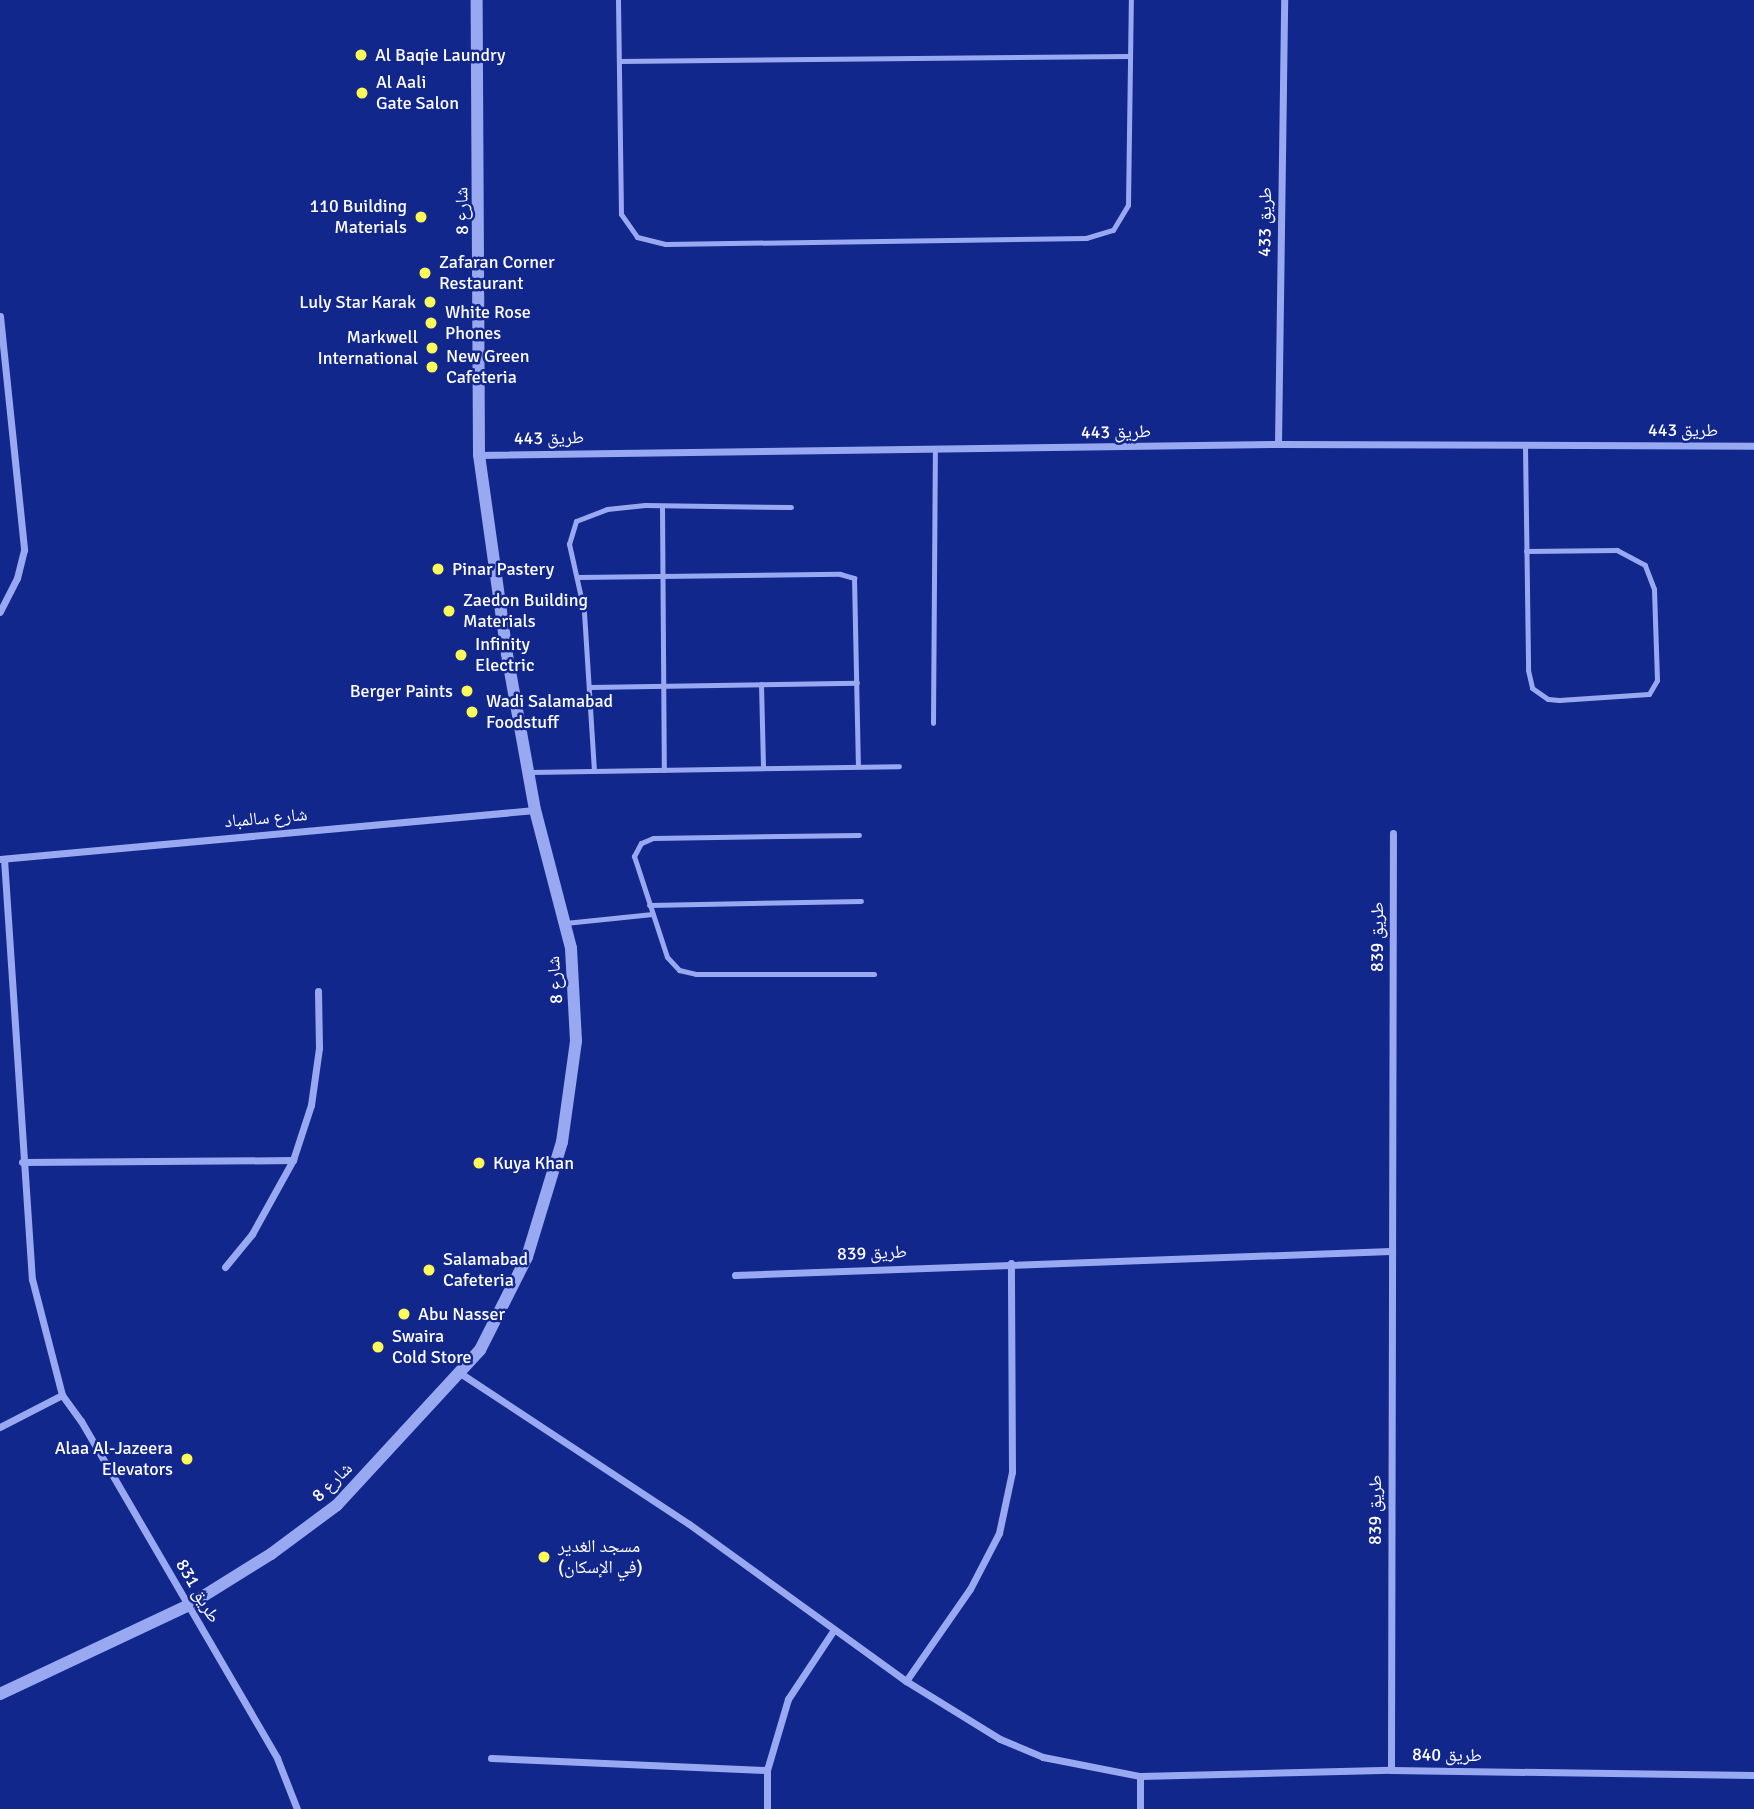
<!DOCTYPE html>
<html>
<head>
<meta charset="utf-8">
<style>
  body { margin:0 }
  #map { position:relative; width:1754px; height:1809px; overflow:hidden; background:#12278b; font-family:Signika,"Noto Naskh Arabic",sans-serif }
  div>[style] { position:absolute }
  .service>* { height:5px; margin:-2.5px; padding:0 2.5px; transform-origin:2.5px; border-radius:2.5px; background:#99a9f1 }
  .minor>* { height:7px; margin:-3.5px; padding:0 3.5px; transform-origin:3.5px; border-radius:3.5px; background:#99a9f1 }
  .tertiary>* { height:12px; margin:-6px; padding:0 6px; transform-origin:6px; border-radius:6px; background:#99a9f1 }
  .dots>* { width:19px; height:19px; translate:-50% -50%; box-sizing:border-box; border:4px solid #12278b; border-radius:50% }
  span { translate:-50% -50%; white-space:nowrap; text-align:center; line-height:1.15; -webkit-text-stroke:5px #12278b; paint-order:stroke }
  .poi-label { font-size:18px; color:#fff }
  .left { translate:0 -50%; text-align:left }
  .right { translate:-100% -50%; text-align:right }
  .street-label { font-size:18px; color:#fff }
</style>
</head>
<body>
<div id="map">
  <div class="service">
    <div style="left:618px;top:0;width:214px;rotate:89.2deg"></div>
    <div style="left:621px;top:214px;width:28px;rotate:55deg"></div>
    <div style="left:637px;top:237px;width:29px;rotate:14deg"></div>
    <div style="left:665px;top:244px;width:421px;rotate:-0.8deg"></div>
    <div style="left:1086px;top:238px;width:28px;rotate:-17deg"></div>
    <div style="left:1113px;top:230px;width:29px;rotate:-59deg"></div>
    <div style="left:1128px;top:205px;width:205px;rotate:-89.2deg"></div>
    <div style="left:619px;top:61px;width:511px;rotate:-0.56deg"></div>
    <div style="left:1525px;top:446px;width:224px;rotate:89.2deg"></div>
    <div style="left:1528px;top:670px;width:18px;rotate:77deg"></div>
    <div style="left:1532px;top:688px;width:19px;rotate:35deg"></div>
    <div style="left:1548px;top:699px;width:11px;rotate:5deg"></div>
    <div style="left:1559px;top:700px;width:90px;rotate:-3.8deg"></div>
    <div style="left:1649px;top:694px;width:16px;rotate:-60deg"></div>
    <div style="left:1657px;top:680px;width:91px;rotate:-91.9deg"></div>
    <div style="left:1654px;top:589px;width:26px;rotate:-111deg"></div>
    <div style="left:1645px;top:565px;width:32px;rotate:-152deg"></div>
    <div style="left:1617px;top:550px;width:91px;rotate:179.4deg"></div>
    <div style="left:662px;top:506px;width:264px;rotate:89.6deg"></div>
    <div style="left:577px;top:577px;width:263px;rotate:-0.7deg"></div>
    <div style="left:840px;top:574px;width:15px;rotate:16deg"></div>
    <div style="left:854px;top:578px;width:188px;rotate:88.8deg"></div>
    <div style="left:761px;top:684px;width:84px;rotate:88.6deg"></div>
    <div style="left:589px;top:687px;width:268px;rotate:-0.9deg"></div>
    <div style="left:933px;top:723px;width:274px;rotate:-89.6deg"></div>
    <div style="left:594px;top:771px;width:160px;rotate:-93.6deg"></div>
    <div style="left:584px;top:611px;width:69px;rotate:-102.6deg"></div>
    <div style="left:569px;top:544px;width:24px;rotate:-73deg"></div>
    <div style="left:576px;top:521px;width:33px;rotate:-21deg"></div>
    <div style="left:607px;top:509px;width:38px;rotate:-6deg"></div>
    <div style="left:645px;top:505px;width:146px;rotate:0.8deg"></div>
    <div style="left:530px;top:772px;width:369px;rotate:-0.9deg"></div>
    <div style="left:859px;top:835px;width:206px;rotate:179.2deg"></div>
    <div style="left:653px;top:838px;width:13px;rotate:157deg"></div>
    <div style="left:641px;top:843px;width:15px;rotate:118deg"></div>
    <div style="left:634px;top:856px;width:106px;rotate:71.9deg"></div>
    <div style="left:667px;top:957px;width:18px;rotate:47deg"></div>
    <div style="left:679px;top:970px;width:17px;rotate:13deg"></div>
    <div style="left:696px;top:974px;width:178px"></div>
    <div style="left:649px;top:905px;width:212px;rotate:-1.1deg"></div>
    <div style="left:565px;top:923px;width:88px;rotate:-5.8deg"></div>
  </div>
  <div class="minor">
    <div style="left:0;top:316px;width:235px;rotate:84.1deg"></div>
    <div style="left:24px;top:550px;width:29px;rotate:104deg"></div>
    <div style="left:17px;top:578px;width:38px;rotate:117deg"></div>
    <div style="left:1278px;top:444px;width:444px;rotate:-89.2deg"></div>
    <div style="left:479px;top:455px;width:799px;rotate:-0.79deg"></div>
    <div style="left:1278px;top:444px;width:476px;rotate:0.2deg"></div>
    <div style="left:0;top:859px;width:537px;rotate:-5.23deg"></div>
    <div style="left:4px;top:859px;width:421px;rotate:86.2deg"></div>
    <div style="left:32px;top:1279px;width:120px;rotate:75.5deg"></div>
    <div style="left:62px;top:1395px;width:32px;rotate:54deg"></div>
    <div style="left:81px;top:1421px;width:390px;rotate:59.8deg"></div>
    <div style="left:277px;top:1758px;width:55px;rotate:68.6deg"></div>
    <div style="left:22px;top:1162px;width:271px;rotate:-0.4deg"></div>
    <div style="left:225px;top:1267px;width:43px;rotate:-50.7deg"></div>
    <div style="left:252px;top:1234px;width:85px;rotate:-61deg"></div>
    <div style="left:293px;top:1160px;width:58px;rotate:-71.9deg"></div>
    <div style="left:311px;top:1105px;width:58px;rotate:-82deg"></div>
    <div style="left:319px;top:1048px;width:57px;rotate:-91deg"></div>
    <div style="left:735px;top:1275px;width:656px;rotate:-2.1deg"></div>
    <div style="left:460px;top:1373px;width:274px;rotate:33.4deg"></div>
    <div style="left:689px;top:1524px;width:268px;rotate:35.9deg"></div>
    <div style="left:906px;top:1681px;width:110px;rotate:31.7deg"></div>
    <div style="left:1000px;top:1739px;width:47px;rotate:22.7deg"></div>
    <div style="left:1043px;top:1757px;width:99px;rotate:11.1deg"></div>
    <div style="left:1140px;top:1776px;width:251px;rotate:-1.4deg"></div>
    <div style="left:1391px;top:1770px;width:363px;rotate:0.8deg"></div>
    <div style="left:0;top:1427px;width:70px;rotate:-27.3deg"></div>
    <div style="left:906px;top:1681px;width:112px;rotate:-55.2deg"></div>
    <div style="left:970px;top:1589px;width:63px;rotate:-62.6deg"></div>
    <div style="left:999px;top:1533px;width:62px;rotate:-78deg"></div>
    <div style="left:1012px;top:1472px;width:209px;rotate:-90.3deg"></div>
    <div style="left:491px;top:1758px;width:276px;rotate:2.5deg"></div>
    <div style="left:1391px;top:1770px;width:937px;rotate:-89.88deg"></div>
    <div style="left:767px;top:1809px;width:39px;rotate:-90deg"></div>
    <div style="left:767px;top:1770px;width:74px;rotate:-73.5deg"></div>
    <div style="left:788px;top:1699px;width:82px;rotate:-56.5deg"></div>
    <div style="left:1140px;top:1809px;width:33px;rotate:-90deg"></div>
  </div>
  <div class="tertiary">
    <div style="left:0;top:1694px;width:209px;rotate:-25.2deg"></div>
    <div style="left:189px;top:1605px;width:97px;rotate:-31.9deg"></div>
    <div style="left:271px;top:1554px;width:82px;rotate:-36.6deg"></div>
    <div style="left:337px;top:1505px;width:211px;rotate:-47.3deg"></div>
    <div style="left:480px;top:1350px;width:104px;rotate:-63.2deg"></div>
    <div style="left:527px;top:1257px;width:120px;rotate:-73.1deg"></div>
    <div style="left:562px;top:1142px;width:102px;rotate:-82.1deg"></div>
    <div style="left:576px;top:1041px;width:93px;rotate:-93.1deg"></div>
    <div style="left:571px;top:948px;width:143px;rotate:-104.6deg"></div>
    <div style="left:535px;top:810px;width:158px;rotate:-100.2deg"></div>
    <div style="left:507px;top:654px;width:201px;rotate:-98deg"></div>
    <div style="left:479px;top:455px;width:455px;rotate:-90.3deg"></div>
  </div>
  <div class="dots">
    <div style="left:361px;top:55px;background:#fffb59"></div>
    <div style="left:362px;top:93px;background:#fffb59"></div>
    <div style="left:421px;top:217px;background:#fffb59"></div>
    <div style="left:425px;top:273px;background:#fffb59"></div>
    <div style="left:430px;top:302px;background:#fffb59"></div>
    <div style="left:431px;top:323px;background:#fffb59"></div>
    <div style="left:432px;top:348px;background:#fffb59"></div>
    <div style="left:432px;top:367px;background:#fffb59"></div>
    <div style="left:438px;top:569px;background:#fffb59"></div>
    <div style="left:449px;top:611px;background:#fffb59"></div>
    <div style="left:461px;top:655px;background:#fffb59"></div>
    <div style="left:467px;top:691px;background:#fffb59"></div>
    <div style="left:472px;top:712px;background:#fffb59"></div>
    <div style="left:479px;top:1163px;background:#fffb59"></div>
    <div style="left:429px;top:1270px;background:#fffb59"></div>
    <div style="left:404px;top:1314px;background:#fffb59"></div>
    <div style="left:378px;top:1347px;background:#fffb59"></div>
    <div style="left:187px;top:1459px;background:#fffb59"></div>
    <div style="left:544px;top:1557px;background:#fffb59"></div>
  </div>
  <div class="poi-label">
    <span class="left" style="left:375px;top:55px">Al Baqie Laundry</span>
    <span class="left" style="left:376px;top:93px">Al Aali<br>Gate Salon</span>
    <span class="right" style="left:407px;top:217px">110 Building<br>Materials</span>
    <span class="left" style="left:439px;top:273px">Zafaran Corner<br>Restaurant</span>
    <span class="right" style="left:416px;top:302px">Luly Star Karak</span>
    <span class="left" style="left:445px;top:323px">White Rose<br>Phones</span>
    <span class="right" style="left:418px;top:348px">Markwell<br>International</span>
    <span class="left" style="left:446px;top:367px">New Green<br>Cafeteria</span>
    <span class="left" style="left:452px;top:569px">Pinar Pastery</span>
    <span class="left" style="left:463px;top:611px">Zaedon Building<br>Materials</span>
    <span class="left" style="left:475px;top:655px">Infinity<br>Electric</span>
    <span class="right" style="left:453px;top:691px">Berger Paints</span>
    <span class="left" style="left:486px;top:712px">Wadi Salamabad<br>Foodstuff</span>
    <span class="left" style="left:493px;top:1163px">Kuya Khan</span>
    <span class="left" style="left:443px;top:1270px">Salamabad<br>Cafeteria</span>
    <span class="left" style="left:418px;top:1314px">Abu Nasser</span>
    <span class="left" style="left:392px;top:1347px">Swaira<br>Cold Store</span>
    <span class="right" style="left:173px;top:1459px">Alaa Al-Jazeera<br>Elevators</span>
    <span class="left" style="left:558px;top:1557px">مسجد الغدير<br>(في الإسكان)</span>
  </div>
  <div class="street-label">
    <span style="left:462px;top:211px;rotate:-91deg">شارع 8</span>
    <span style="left:1265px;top:222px;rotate:-89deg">طريق 433</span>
    <span style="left:1683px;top:430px">طريق 443</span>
    <span style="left:1116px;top:432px;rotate:-1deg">طريق 443</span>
    <span style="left:549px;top:438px;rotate:-1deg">طريق 443</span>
    <span style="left:266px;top:818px;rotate:-5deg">شارع سالمباد</span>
    <span style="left:1377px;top:937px;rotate:-90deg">طريق 839</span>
    <span style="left:555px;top:980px;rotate:-94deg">شارع 8</span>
    <span style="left:872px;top:1253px;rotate:-2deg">طريق 839</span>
    <span style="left:332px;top:1482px;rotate:-44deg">شارع 8</span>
    <span style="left:1375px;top:1510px;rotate:-90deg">طريق 839</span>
    <span style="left:198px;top:1591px;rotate:60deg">طريق 831</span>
    <span style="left:1447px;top:1755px;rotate:1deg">طريق 840</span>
  </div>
</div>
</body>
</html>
